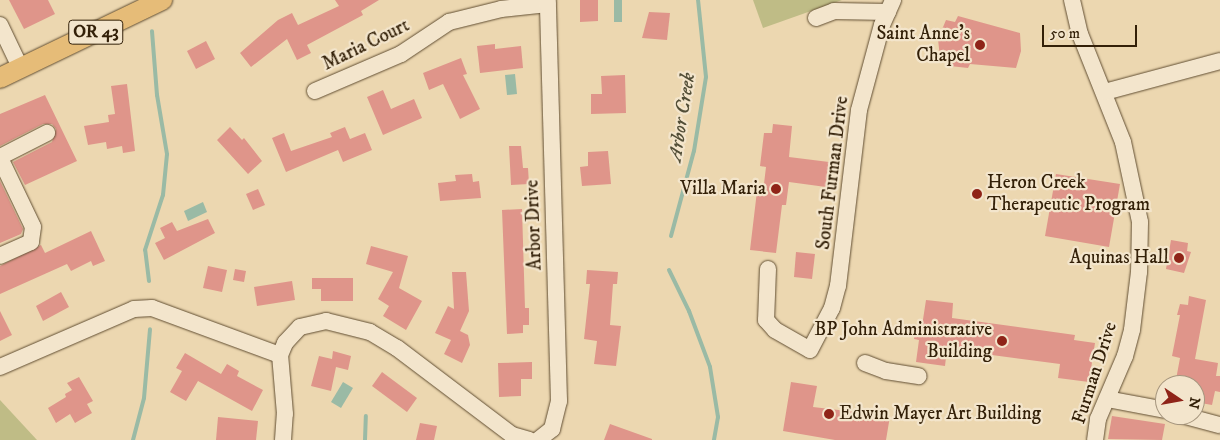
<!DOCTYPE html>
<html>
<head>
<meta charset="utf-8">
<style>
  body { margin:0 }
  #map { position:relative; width:1220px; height:440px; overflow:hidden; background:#ecd7b0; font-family:"IM FELL DW Pica",serif }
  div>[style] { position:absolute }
  .green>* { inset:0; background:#bfbc86 }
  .water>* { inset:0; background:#9abaa5 }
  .stream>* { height:4px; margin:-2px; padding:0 2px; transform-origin:2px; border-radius:2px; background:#9abaa5 }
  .building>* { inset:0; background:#df958a }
  .roads { filter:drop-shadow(0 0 1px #614e32) drop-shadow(0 0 1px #614e32) }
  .minor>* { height:16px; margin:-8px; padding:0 8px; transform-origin:8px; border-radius:8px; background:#f3e5cc }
  .major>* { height:20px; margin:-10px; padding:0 10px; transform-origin:10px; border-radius:10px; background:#e6bc78 }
  .dots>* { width:14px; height:14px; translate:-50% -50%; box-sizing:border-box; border:2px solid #f3e5cc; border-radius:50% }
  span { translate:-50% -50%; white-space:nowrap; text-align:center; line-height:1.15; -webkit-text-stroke:4.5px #f3e5cc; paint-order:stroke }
  .shield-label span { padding:1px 4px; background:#f3e5cc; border:1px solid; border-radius:4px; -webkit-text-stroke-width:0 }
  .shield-label { font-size:18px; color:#332008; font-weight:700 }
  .poi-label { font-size:19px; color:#332008 }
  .right { translate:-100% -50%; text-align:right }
  .left { translate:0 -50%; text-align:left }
  .street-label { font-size:19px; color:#332008 }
  .water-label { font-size:20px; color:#524e37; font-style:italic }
  .north { position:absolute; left:1155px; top:375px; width:50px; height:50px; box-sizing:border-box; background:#f3e5cc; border:1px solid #a6967e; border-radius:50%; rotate:102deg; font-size:14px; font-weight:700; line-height:20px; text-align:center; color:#332008 }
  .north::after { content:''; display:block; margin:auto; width:18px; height:22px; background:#8f2418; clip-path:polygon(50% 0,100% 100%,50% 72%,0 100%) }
  .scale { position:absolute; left:1042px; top:25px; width:95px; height:22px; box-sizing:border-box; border:2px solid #332008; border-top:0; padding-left:6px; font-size:15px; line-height:18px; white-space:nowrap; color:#332008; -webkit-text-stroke:4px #f3e5cc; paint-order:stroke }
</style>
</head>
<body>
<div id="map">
  <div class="green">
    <div style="clip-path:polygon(753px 0,842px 0,763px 28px)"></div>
    <div style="clip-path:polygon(0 400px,37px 440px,0 440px)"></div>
  </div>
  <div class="water">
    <div style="clip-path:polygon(614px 0,622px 0,622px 22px,614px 22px)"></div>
    <div style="clip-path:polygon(515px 74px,517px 94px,507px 95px,505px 75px)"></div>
    <div style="clip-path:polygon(203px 202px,207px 212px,188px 221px,184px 211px)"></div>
    <div style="clip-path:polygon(343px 382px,353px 388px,341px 408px,331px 402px)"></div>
  </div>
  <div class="stream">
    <div style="left:671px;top:236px;width:88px;rotate:-74.9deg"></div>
    <div style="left:694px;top:151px;width:75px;rotate:-80.8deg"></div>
    <div style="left:706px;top:77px;width:77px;rotate:-95.9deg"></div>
    <div style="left:669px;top:270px;width:46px;rotate:64deg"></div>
    <div style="left:689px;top:311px;width:60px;rotate:69.4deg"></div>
    <div style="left:710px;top:367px;width:51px;rotate:80.9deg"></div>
    <div style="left:718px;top:417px;width:23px;rotate:100deg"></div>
    <div style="left:149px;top:281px;width:31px;rotate:-97deg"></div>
    <div style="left:145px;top:250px;width:58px;rotate:-71.9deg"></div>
    <div style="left:163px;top:195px;width:41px;rotate:-84.4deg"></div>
    <div style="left:167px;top:154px;width:60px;rotate:-99.6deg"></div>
    <div style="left:157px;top:95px;width:64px;rotate:-94.5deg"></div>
    <div style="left:133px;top:440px;width:43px;rotate:-75.3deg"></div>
    <div style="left:144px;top:398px;width:69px;rotate:-85deg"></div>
    <div style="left:365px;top:440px;width:24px;rotate:-88deg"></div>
  </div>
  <div class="building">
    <div style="clip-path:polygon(9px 0,48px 0,55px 14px,24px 29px)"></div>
    <div style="clip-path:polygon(335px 0,379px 0,361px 11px,363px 15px,307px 45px,311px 53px,297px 60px,287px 39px,251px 67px,240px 53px,278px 20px,292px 13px,298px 25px,339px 6px)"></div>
    <div style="clip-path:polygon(580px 0,598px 0,598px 21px,580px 22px)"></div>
    <div style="clip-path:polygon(649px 12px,670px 13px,667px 40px,642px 38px)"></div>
    <div style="clip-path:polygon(958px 16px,1020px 33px,1021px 51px,1016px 68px,970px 64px,968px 68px,950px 66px,950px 60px,940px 58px,938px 39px,946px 20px,955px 22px)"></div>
    <div style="clip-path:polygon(206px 41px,215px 59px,196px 69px,187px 51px)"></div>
    <div style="clip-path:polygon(495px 44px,495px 49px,521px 46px,523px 68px,480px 73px,477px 46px)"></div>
    <div style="clip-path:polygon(461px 58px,467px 74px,463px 75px,480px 109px,460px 119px,443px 84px,429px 90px,423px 73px)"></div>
    <div style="clip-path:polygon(625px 75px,626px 113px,591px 114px,591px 94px,602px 94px,601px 76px)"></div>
    <div style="clip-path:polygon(127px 84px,135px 151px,123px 153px,122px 146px,107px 149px,106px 142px,88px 145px,84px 126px,109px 122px,108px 115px,115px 114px,111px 86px)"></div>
    <div style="clip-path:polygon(383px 90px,391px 109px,414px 99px,422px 118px,383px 135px,367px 97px)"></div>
    <div style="clip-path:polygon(45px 95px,77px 161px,25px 185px,13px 162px,52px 142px,56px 129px,52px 124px,43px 124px,0 146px,0 114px)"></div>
    <div style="clip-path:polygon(773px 124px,792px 126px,789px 157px,829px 162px,826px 187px,789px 182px,786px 205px,782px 205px,776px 253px,750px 250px,757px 191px,763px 192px,766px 167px,760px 166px,764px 133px,772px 133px)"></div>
    <div style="clip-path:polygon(230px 127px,242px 140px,244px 138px,262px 161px,248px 174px,217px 140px)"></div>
    <div style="clip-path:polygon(345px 127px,350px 139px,365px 133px,372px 150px,343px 162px,338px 150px,286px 172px,272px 138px,284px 133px,291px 151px,332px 137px,330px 133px)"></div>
    <div style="clip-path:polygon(509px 146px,521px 146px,523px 168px,528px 168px,529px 184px,511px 185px)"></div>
    <div style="clip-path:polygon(608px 151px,611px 184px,582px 186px,580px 167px,588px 166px,588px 152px)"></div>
    <div style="clip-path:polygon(472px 174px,473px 182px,479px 181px,481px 198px,440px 201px,438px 183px,456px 181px,455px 175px)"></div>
    <div style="clip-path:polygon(1056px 174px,1120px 184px,1109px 247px,1045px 236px)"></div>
    <div style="clip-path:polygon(0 181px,23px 229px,21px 234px,0 243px)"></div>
    <div style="clip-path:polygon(258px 189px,265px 205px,253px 210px,246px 194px)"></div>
    <div style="clip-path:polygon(522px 209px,525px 308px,529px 308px,529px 325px,523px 325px,523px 333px,507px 334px,502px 210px)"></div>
    <div style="clip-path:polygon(208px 219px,215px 233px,164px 260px,155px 243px,165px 238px,160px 228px,172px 222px,177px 231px)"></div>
    <div style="clip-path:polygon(91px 231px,105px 261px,93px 266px,91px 261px,71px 271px,67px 264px,0 294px,0 266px,41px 245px,45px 253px)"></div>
    <div style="clip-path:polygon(1171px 240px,1188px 243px,1187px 251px,1191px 252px,1184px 273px,1166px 269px)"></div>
    <div style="clip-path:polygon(371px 246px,408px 256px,399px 288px,422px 301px,406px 330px,383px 316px,389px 306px,378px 299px,393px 272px,366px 264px)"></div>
    <div style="clip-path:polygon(796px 252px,815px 254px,812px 279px,794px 277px)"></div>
    <div style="clip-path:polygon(208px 266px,227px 270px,222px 292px,203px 288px)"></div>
    <div style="clip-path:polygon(235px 269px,246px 271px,244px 282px,233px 280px)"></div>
    <div style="clip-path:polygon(587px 270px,618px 272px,617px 284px,613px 284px,610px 325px,621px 326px,616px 366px,594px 364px,597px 341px,584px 339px,590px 284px,586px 284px)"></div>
    <div style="clip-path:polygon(452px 272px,466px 272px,469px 311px,460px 331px,468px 335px,470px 345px,462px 363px,444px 354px,451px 340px,435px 333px,448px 306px,454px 309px)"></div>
    <div style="clip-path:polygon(312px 278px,353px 278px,353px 301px,321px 301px,321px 289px,312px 289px)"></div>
    <div style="clip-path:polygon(292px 281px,295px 300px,257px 306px,254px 287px)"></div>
    <div style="clip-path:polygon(61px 292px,69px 307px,43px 321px,36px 306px)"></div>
    <div style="clip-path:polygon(1189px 296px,1206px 300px,1195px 359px,1218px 363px,1216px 376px,1220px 376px,1220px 392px,1215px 391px,1212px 405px,1195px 402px,1195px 385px,1175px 385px,1180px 358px,1172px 356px,1180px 315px,1177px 315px,1180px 304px,1188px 305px)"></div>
    <div style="clip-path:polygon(926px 300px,953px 303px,952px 318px,1075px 335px,1074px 340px,1095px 343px,1089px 382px,1058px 378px,1060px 364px,947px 349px,945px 366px,916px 362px,919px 340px,914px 339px,916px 325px,922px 326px)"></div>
    <div style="clip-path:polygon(0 311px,12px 335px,0 341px)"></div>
    <div style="clip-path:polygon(333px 351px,351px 356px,348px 370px,336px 367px,331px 391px,311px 386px,319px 356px,332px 359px)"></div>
    <div style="clip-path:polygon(185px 353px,221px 374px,227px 364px,239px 371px,237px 376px,263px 390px,252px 411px,198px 381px,186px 401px,170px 392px,182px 371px,176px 368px)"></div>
    <div style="clip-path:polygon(532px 362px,532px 379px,521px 379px,521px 396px,499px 397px,498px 363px)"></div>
    <div style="clip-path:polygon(382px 372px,417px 398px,407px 412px,372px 386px)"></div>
    <div style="clip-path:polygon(79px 377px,93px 401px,87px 404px,92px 413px,75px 423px,70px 414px,56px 423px,48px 408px,66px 397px,65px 394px,72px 390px,67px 383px)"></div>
    <div style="clip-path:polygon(791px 382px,817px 386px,813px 407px,890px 416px,886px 440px,835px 440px,783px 431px)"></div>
    <div style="clip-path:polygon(1112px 416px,1165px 424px,1162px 440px,1108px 439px)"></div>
    <div style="clip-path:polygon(218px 417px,258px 421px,256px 440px,216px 440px)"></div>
    <div style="clip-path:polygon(420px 423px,437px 426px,434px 440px,416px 440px)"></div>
    <div style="clip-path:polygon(610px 424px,652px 439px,652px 440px,604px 440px)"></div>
  </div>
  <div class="roads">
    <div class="minor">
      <div style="left:1072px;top:0;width:35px;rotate:77deg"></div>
      <div style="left:1080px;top:34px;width:116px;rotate:68.3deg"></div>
      <div style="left:1123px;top:142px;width:82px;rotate:78deg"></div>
      <div style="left:1140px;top:222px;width:50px;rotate:91.1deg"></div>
      <div style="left:1139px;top:272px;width:58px;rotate:96.9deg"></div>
      <div style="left:1132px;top:330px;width:27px;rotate:105deg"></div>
      <div style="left:1125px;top:356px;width:69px;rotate:113.2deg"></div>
      <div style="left:1098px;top:419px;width:21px;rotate:98deg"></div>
      <div style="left:816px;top:18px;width:19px;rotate:-21deg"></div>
      <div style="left:834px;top:11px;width:54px;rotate:1.1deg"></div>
      <div style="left:0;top:25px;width:49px;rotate:64.5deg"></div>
      <div style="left:315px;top:91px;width:94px;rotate:-23.3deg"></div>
      <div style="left:401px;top:54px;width:58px;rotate:-33.7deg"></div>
      <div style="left:449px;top:22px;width:54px;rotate:-14deg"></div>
      <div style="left:501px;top:9px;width:47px;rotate:-6.1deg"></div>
      <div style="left:1105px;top:92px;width:119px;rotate:-15.1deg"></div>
      <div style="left:0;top:157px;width:53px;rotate:-27.1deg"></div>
      <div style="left:0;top:158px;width:76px;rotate:64.4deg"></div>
      <div style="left:33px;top:227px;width:15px;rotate:98deg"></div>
      <div style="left:31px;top:242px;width:34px;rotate:156deg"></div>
      <div style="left:768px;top:269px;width:51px;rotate:92.2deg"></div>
      <div style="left:766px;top:320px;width:13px;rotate:48deg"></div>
      <div style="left:775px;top:330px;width:40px;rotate:29.7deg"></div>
      <div style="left:810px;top:350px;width:47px;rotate:-62.4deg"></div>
      <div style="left:832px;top:308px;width:23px;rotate:-75deg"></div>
      <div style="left:838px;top:286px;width:177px;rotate:-83.2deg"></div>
      <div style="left:859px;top:110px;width:88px;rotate:-74.9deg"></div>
      <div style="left:882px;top:25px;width:27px;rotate:-66deg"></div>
      <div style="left:865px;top:363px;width:22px;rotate:21deg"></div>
      <div style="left:886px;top:371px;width:33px;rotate:9deg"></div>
      <div style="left:0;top:367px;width:146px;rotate:-23.4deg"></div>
      <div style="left:134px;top:309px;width:18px;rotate:-3deg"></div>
      <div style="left:152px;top:308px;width:136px;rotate:20.2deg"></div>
      <div style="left:1107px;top:399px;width:59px;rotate:10.7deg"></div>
      <div style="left:1182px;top:415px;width:39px;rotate:15deg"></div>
      <div style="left:283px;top:440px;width:26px;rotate:-86deg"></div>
      <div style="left:285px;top:414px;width:59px;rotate:-94.8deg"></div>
      <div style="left:280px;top:355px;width:13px;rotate:-67deg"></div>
      <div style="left:285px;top:343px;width:22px;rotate:-47deg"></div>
      <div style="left:300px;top:327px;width:27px;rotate:-13deg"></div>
      <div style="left:326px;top:321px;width:45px;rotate:14deg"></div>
      <div style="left:370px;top:332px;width:31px;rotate:31deg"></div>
      <div style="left:397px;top:348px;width:144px;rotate:37.1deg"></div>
      <div style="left:512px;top:435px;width:18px;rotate:16deg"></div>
      <div style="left:538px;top:440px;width:18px;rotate:-38deg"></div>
      <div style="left:552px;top:429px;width:29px;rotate:-76deg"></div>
      <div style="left:559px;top:401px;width:401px;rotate:-91.6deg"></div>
    </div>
    <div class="major">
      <div style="left:0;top:78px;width:180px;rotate:-25.7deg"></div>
    </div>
  </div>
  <div class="dots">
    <div style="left:980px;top:45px;background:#8f2418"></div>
    <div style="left:776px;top:189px;background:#8f2418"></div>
    <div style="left:977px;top:194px;background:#8f2418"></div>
    <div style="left:1179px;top:258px;background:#8f2418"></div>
    <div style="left:1002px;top:341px;background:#8f2418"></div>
    <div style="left:829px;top:414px;background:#8f2418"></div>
  </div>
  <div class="shield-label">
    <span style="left:96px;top:32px">OR 43</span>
  </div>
  <div class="poi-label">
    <span class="right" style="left:970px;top:45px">Saint Anne's<br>Chapel</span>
    <span class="left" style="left:987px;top:194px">Heron Creek<br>Therapeutic Program</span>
    <span class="right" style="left:766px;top:189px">Villa Maria</span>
    <span class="right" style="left:1169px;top:258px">Aquinas Hall</span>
    <span class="right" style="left:992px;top:341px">BP John Administrative<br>Building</span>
    <span class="left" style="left:839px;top:414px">Edwin Mayer Art Building</span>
  </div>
  <div class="street-label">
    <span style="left:366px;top:45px;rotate:-26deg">Maria Court</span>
    <span style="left:833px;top:173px;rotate:-83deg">South Furman Drive</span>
    <span style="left:534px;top:225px;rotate:-92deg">Arbor Drive</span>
    <span style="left:1095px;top:373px;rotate:-72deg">Furman Drive</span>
  </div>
  <div class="water-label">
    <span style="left:682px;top:117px;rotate:-81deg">Arbor Creek</span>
  </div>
  <div class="north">N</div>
  <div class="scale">50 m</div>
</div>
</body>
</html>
